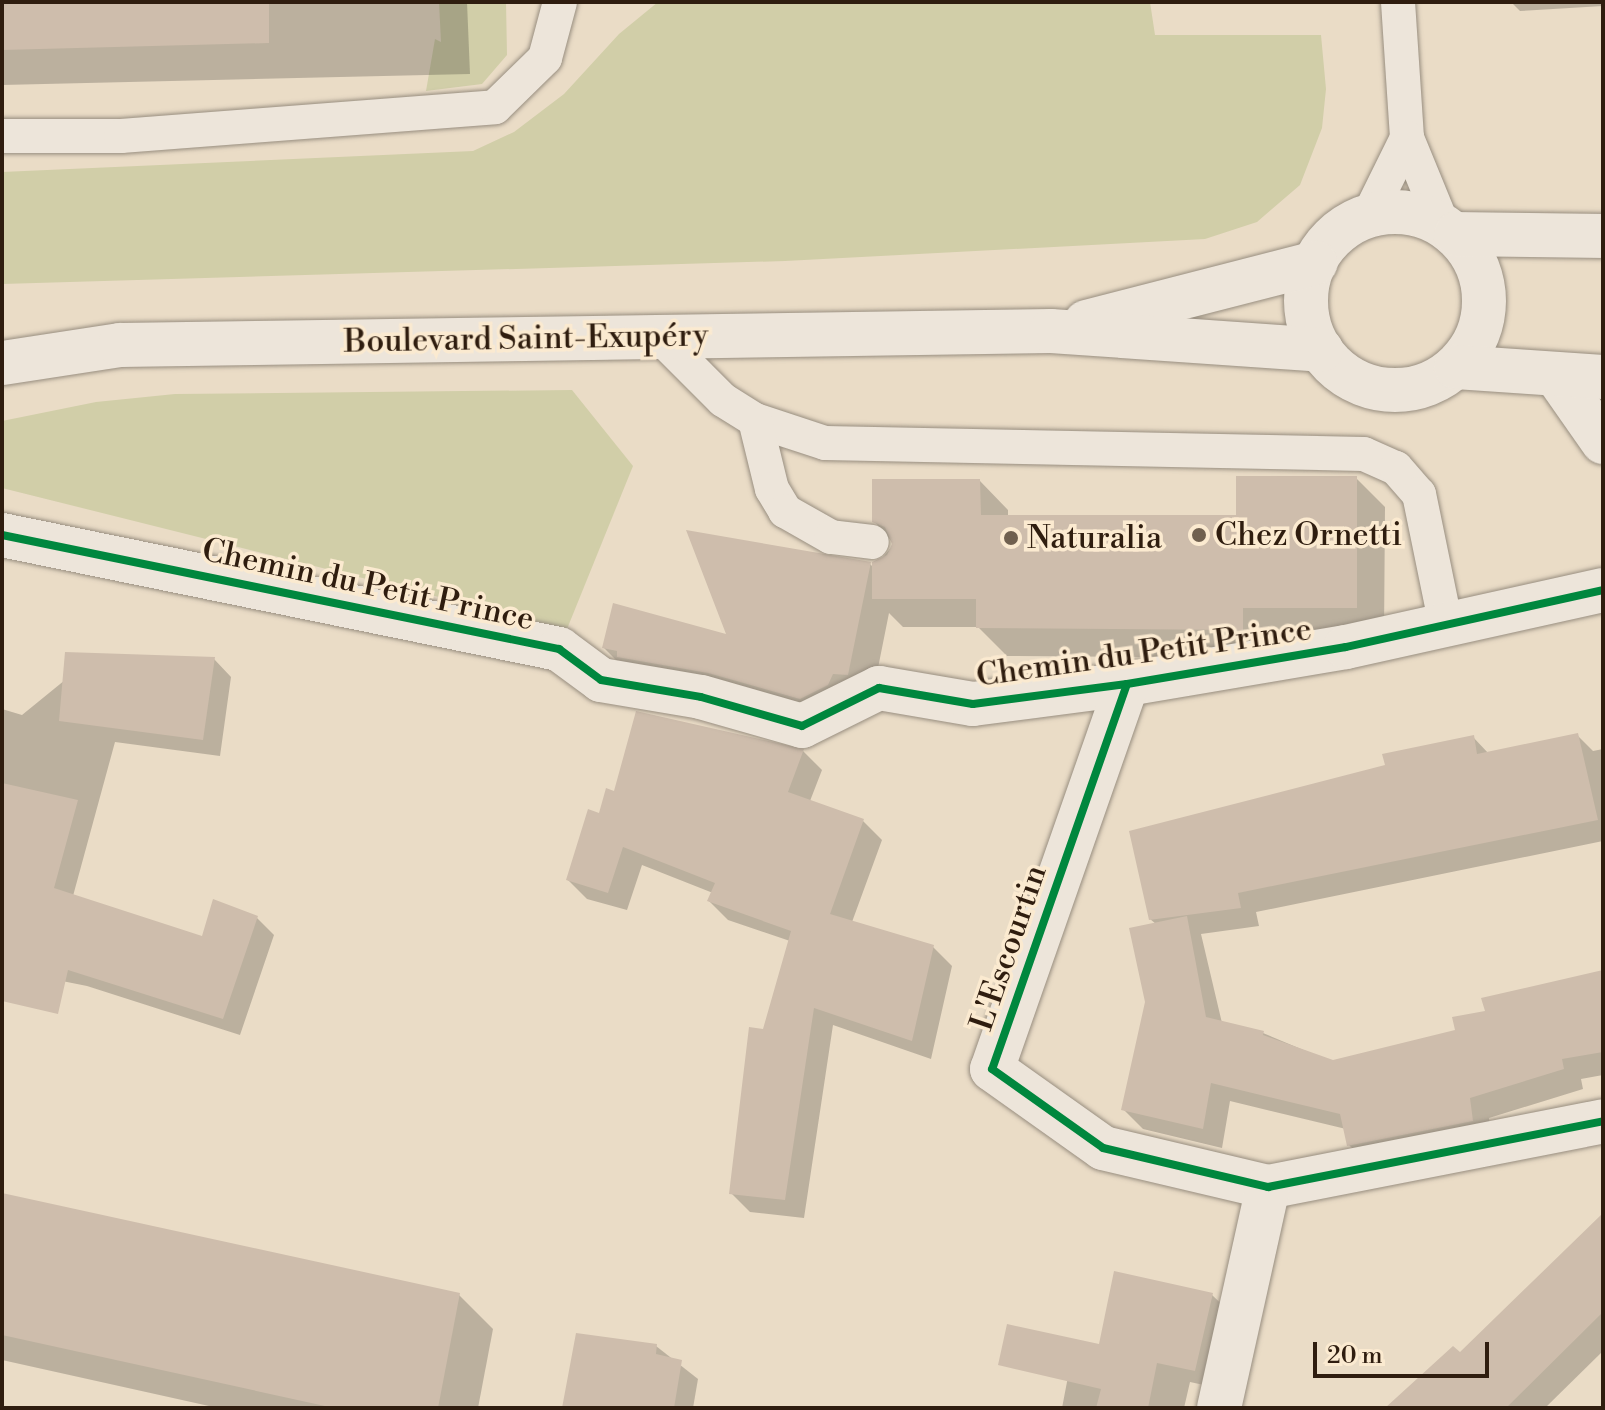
<!DOCTYPE html>
<html>
<head>
<meta charset="utf-8">
<style>
  body { margin:0 }
  #map { position:relative; width:1605px; height:1410px; overflow:hidden; background:#eadcc6; font-family:"Libre Bodoni",serif }
  div>[style] { position:absolute }
  .green>* { inset:0; background:#d1cea8 }
  .shadow>* { inset:0; background:#0003 }
  .building>* { inset:0; background:#cebdac }
  .roads { filter:drop-shadow(0 0 2px #988e80) drop-shadow(0 0 2px #988e80) }
  .service>* { height:34px; margin:-17px; padding:0 17px; transform-origin:17px; border-radius:17px; background:#ede5da }
  .minor>* { height:44px; margin:-22px; padding:0 22px; transform-origin:22px; border-radius:22px; background:#ede5da }
  .secondary>* { height:44px; margin:-22px; padding:0 22px; transform-origin:22px; border-radius:22px; background:#ede5da }
  .secondary>.ring { margin:-22px; padding:0; box-sizing:content-box; background:none; border:44px solid #ede5da; border-radius:50% }
  .cycleway>* { height:8px; margin:-4px; padding:0 4px; transform-origin:4px; border-radius:4px; background:#00873e }
  .dots>* { width:22px; height:22px; translate:-50% -50%; box-sizing:border-box; border:4px solid #fbead0; border-radius:50% }
  span { translate:-50% -50%; white-space:nowrap; text-align:center; line-height:1.15; -webkit-text-stroke:7px #fbead0; paint-order:stroke }
  .street-label { font-size:32px; color:#2f1d0f }
  .poi-label { font-size:32px; color:#2f1d0f }
  .left { translate:0 -50%; text-align:left }
  .frame { position:absolute; inset:0; border:4px solid #2f1d0f; pointer-events:none }
  .scale { position:absolute; left:1313px; top:1342px; width:176px; height:36px; box-sizing:border-box; border:4px solid #2f1d0f; border-top:0; padding-left:10px; font-size:24px; line-height:28px; white-space:nowrap; color:#2f1d0f; -webkit-text-stroke:6px #fbead0; paint-order:stroke }
</style>
</head>
<body>
<div id="map">
  <div class="green">
    <div style="clip-path:polygon(439px 2px,506px 2px,507px 55px,482px 84px,426px 91px,435px 39px,441px 42px)"></div>
    <div style="clip-path:polygon(658px 2px,1150px 2px,1155px 35px,1321px 35px,1326px 89px,1322px 128px,1300px 185px,1257px 222px,1205px 239px,785px 261px,2px 284px,2px 172px,473px 151px,514px 132px,564px 94px,619px 34px)"></div>
    <div style="clip-path:polygon(572px 390px,633px 466px,567px 629px,2px 488px,2px 421px,96px 402px,175px 394px)"></div>
  </div>
  <div class="shadow">
    <div style="clip-path:polygon(2px 2px,467px 2px,470px 74px,2px 85px)"></div>
    <div style="clip-path:polygon(1511px 2px,1603px 2px,1603px 6px,1520px 11px)"></div>
    <div style="clip-path:polygon(1356px 478px,1385px 507px,1384px 636px,1271px 636px,1271px 658px,1007px 656px,978px 627px,903px 627px,889px 613px,872px 698px,825px 722px,628px 672px,604px 648px,729px 636px,870px 564px,874px 568px,894px 544px,874px 521px,980px 481px,1008px 510px,1008px 517px,1238px 517px)"></div>
    <div style="clip-path:polygon(214px 659px,231px 677px,220px 756px,115px 742px,73px 896px,203px 939px,257px 918px,274px 935px,240px 1035px,87px 986px,2px 969px,2px 709px,22px 715px,65px 680px)"></div>
    <div style="clip-path:polygon(1577px 735px,1593px 751px,1603px 749px,1603px 841px,1256px 912px,1259px 926px,1201px 934px,1222px 1023px,1263px 1033px,1332px 1062px,1457px 1032px,1488px 1012px,1603px 972px,1603px 1075px,1581px 1079px,1583px 1089px,1489px 1118px,1492px 1140px,1369px 1165px,1349px 1145px,1346px 1129px,1230px 1101px,1222px 1148px,1143px 1129px,1123px 1109px,1147px 1002px,1156px 924px,1150px 919px,1387px 766px,1473px 737px,1489px 754px)"></div>
    <div style="clip-path:polygon(803px 751px,822px 770px,810px 801px,863px 821px,882px 840px,852px 922px,933px 947px,952px 966px,931px 1059px,833px 1025px,804px 1218px,750px 1212px,731px 1193px,764px 1031px,790px 941px,728px 920px,709px 901px,713px 893px,642px 865px,627px 910px,587px 899px,568px 880px,615px 793px)"></div>
    <div style="clip-path:polygon(2px 1195px,459px 1295px,493px 1329px,478px 1408px,218px 1408px,2px 1360px)"></div>
    <div style="clip-path:polygon(1603px 1250px,1603px 1351px,1545px 1408px,1388px 1408px)"></div>
    <div style="clip-path:polygon(1212px 1295px,1230px 1312px,1213px 1387px,1190px 1382px,1184px 1408px,1062px 1408px,1075px 1340px,1100px 1346px)"></div>
    <div style="clip-path:polygon(656px 1346px,698px 1379px,693px 1408px,583px 1408px)"></div>
  </div>
  <div class="building">
    <div style="clip-path:polygon(2px 2px,269px 2px,269px 43px,2px 50px)"></div>
    <div style="clip-path:polygon(1236px 476px,1357px 476px,1357px 608px,1243px 608px,1243px 630px,976px 628px,976px 599px,872px 599px,872px 562px,887px 555px,892px 544px,885px 527px,872px 522px,872px 479px,980px 479px,981px 515px,1236px 515px)"></div>
    <div style="clip-path:polygon(686px 530px,871px 562px,848px 675px,833px 674px,828px 685px,800px 699px,708px 673px,617px 657px,617px 651px,602px 648px,613px 603px,726px 634px)"></div>
    <div style="clip-path:polygon(65px 652px,215px 657px,203px 740px,59px 721px)"></div>
    <div style="clip-path:polygon(636px 711px,804px 749px,788px 792px,864px 819px,830px 914px,934px 945px,912px 1041px,814px 1008px,785px 1200px,729px 1194px,749px 1027px,763px 1029px,791px 931px,707px 901px,715px 883px,623px 847px,608px 893px,566px 880px,588px 809px,599px 813px,606px 788px,614px 791px)"></div>
    <div style="clip-path:polygon(1578px 733px,1598px 820px,1238px 893px,1241px 908px,1149px 920px,1129px 831px,1385px 765px,1382px 754px,1474px 735px,1477px 754px)"></div>
    <div style="clip-path:polygon(2px 783px,78px 800px,54px 888px,202px 936px,213px 899px,258px 916px,223px 1019px,68px 970px,58px 1014px,2px 1001px)"></div>
    <div style="clip-path:polygon(1187px 916px,1206px 1017px,1264px 1031px,1263px 1035px,1333px 1060px,1455px 1030px,1452px 1017px,1485px 1011px,1481px 998px,1603px 970px,1603px 1052px,1562px 1059px,1564px 1069px,1470px 1098px,1473px 1121px,1347px 1146px,1340px 1114px,1211px 1083px,1203px 1129px,1121px 1110px,1145px 1002px,1129px 928px)"></div>
    <div style="clip-path:polygon(2px 1193px,460px 1293px,438px 1408px,334px 1408px,2px 1335px)"></div>
    <div style="clip-path:polygon(1603px 1213px,1603px 1312px,1506px 1408px,1385px 1408px,1453px 1346px,1460px 1352px)"></div>
    <div style="clip-path:polygon(1114px 1271px,1213px 1293px,1195px 1371px,1157px 1363px,1148px 1408px,1096px 1408px,1101px 1389px,998px 1365px,1007px 1324px,1099px 1344px)"></div>
    <div style="clip-path:polygon(576px 1333px,657px 1344px,656px 1354px,682px 1360px,674px 1408px,562px 1408px)"></div>
  </div>
  <div class="roads">
    <div class="service">
      <div style="left:1398px;top:2px;width:136px;rotate:86.2deg"></div>
      <div style="left:1407px;top:138px;width:97px;rotate:67.7deg"></div>
      <div style="left:2px;top:136px;width:119px"></div>
      <div style="left:121px;top:136px;width:375px;rotate:-4.4deg"></div>
      <div style="left:495px;top:107px;width:70px;rotate:-44.4deg"></div>
      <div style="left:545px;top:58px;width:58px;rotate:-75deg"></div>
      <div style="left:1369px;top:215px;width:86px;rotate:-63.7deg"></div>
      <div style="left:660px;top:337px;width:89px;rotate:45deg"></div>
      <div style="left:723px;top:400px;width:38px;rotate:32deg"></div>
      <div style="left:755px;top:420px;width:74px;rotate:18.2deg"></div>
      <div style="left:825px;top:443px;width:539px;rotate:1.17deg"></div>
      <div style="left:1364px;top:454px;width:35px;rotate:24deg"></div>
      <div style="left:1396px;top:468px;width:35px;rotate:49deg"></div>
      <div style="left:1419px;top:494px;width:134px;rotate:78.4deg"></div>
      <div style="left:755px;top:420px;width:71px;rotate:76.2deg"></div>
      <div style="left:772px;top:489px;width:26px;rotate:59deg"></div>
      <div style="left:785px;top:511px;width:53px;rotate:29.5deg"></div>
      <div style="left:831px;top:537px;width:41px;rotate:7deg"></div>
    </div>
    <div class="minor">
      <div style="left:1556px;top:375px;width:82px;rotate:55deg"></div>
      <div style="left:2px;top:535px;width:569px;rotate:11.57deg"></div>
      <div style="left:559px;top:649px;width:52px;rotate:36.4deg"></div>
      <div style="left:601px;top:680px;width:101px;rotate:9.6deg"></div>
      <div style="left:701px;top:697px;width:105px;rotate:16deg"></div>
      <div style="left:802px;top:726px;width:86px;rotate:-26.3deg"></div>
      <div style="left:879px;top:688px;width:95px;rotate:9.7deg"></div>
      <div style="left:973px;top:704px;width:155px;rotate:-7.4deg"></div>
      <div style="left:1127px;top:684px;width:222px;rotate:-9.6deg"></div>
      <div style="left:1346px;top:647px;width:263px;rotate:-12.5deg"></div>
      <div style="left:1127px;top:684px;width:408px;rotate:109.3deg"></div>
      <div style="left:992px;top:1069px;width:136px;rotate:35.4deg"></div>
      <div style="left:1103px;top:1148px;width:170px;rotate:13.3deg"></div>
      <div style="left:1268px;top:1187px;width:341px;rotate:-11.1deg"></div>
      <div style="left:1219px;top:1408px;width:226px;rotate:-77.5deg"></div>
    </div>
    <div class="secondary">
      <div class="ring" style="left:1306px;top:212px;width:134px;height:134px"></div>
      <div style="left:1456px;top:234px;width:147px;rotate:0.8deg"></div>
      <div style="left:1086px;top:322px;width:237px;rotate:-14.4deg"></div>
      <div style="left:2px;top:363px;width:119px;rotate:-8.7deg"></div>
      <div style="left:120px;top:345px;width:931px;rotate:-0.86deg"></div>
      <div style="left:1051px;top:331px;width:271px;rotate:4deg"></div>
      <div style="left:1456px;top:367px;width:147px;rotate:3.9deg"></div>
    </div>
  </div>
  <div class="cycleway">
    <div style="left:2px;top:535px;width:569px;rotate:11.57deg"></div>
    <div style="left:559px;top:649px;width:52px;rotate:36.4deg"></div>
    <div style="left:601px;top:680px;width:101px;rotate:9.6deg"></div>
    <div style="left:701px;top:697px;width:105px;rotate:16deg"></div>
    <div style="left:802px;top:726px;width:86px;rotate:-26.3deg"></div>
    <div style="left:879px;top:688px;width:95px;rotate:9.7deg"></div>
    <div style="left:973px;top:704px;width:155px;rotate:-7.4deg"></div>
    <div style="left:1127px;top:684px;width:222px;rotate:-9.6deg"></div>
    <div style="left:1346px;top:647px;width:263px;rotate:-12.5deg"></div>
    <div style="left:1127px;top:684px;width:408px;rotate:109.3deg"></div>
    <div style="left:992px;top:1069px;width:136px;rotate:35.4deg"></div>
    <div style="left:1103px;top:1148px;width:170px;rotate:13.3deg"></div>
    <div style="left:1268px;top:1187px;width:341px;rotate:-11.1deg"></div>
  </div>
  <div class="dots">
    <div style="left:1199px;top:535px;background:#70604f"></div>
    <div style="left:1011px;top:538px;background:#70604f"></div>
  </div>
  <div class="street-label">
    <span style="left:526px;top:339px;rotate:-1deg">Boulevard Saint-Exupéry</span>
    <span style="left:368px;top:585px;rotate:12deg">Chemin du Petit Prince</span>
    <span style="left:1144px;top:653px;rotate:-8deg">Chemin du Petit Prince</span>
    <span style="left:1009px;top:948px;rotate:-71deg">L'Escourtin</span>
  </div>
  <div class="poi-label">
    <span class="left" style="left:1215px;top:535px">Chez Ornetti</span>
    <span class="left" style="left:1027px;top:538px">Naturalia</span>
  </div>
  <div class="frame"></div>
  <div class="scale">20 m</div>
</div>
</body>
</html>
